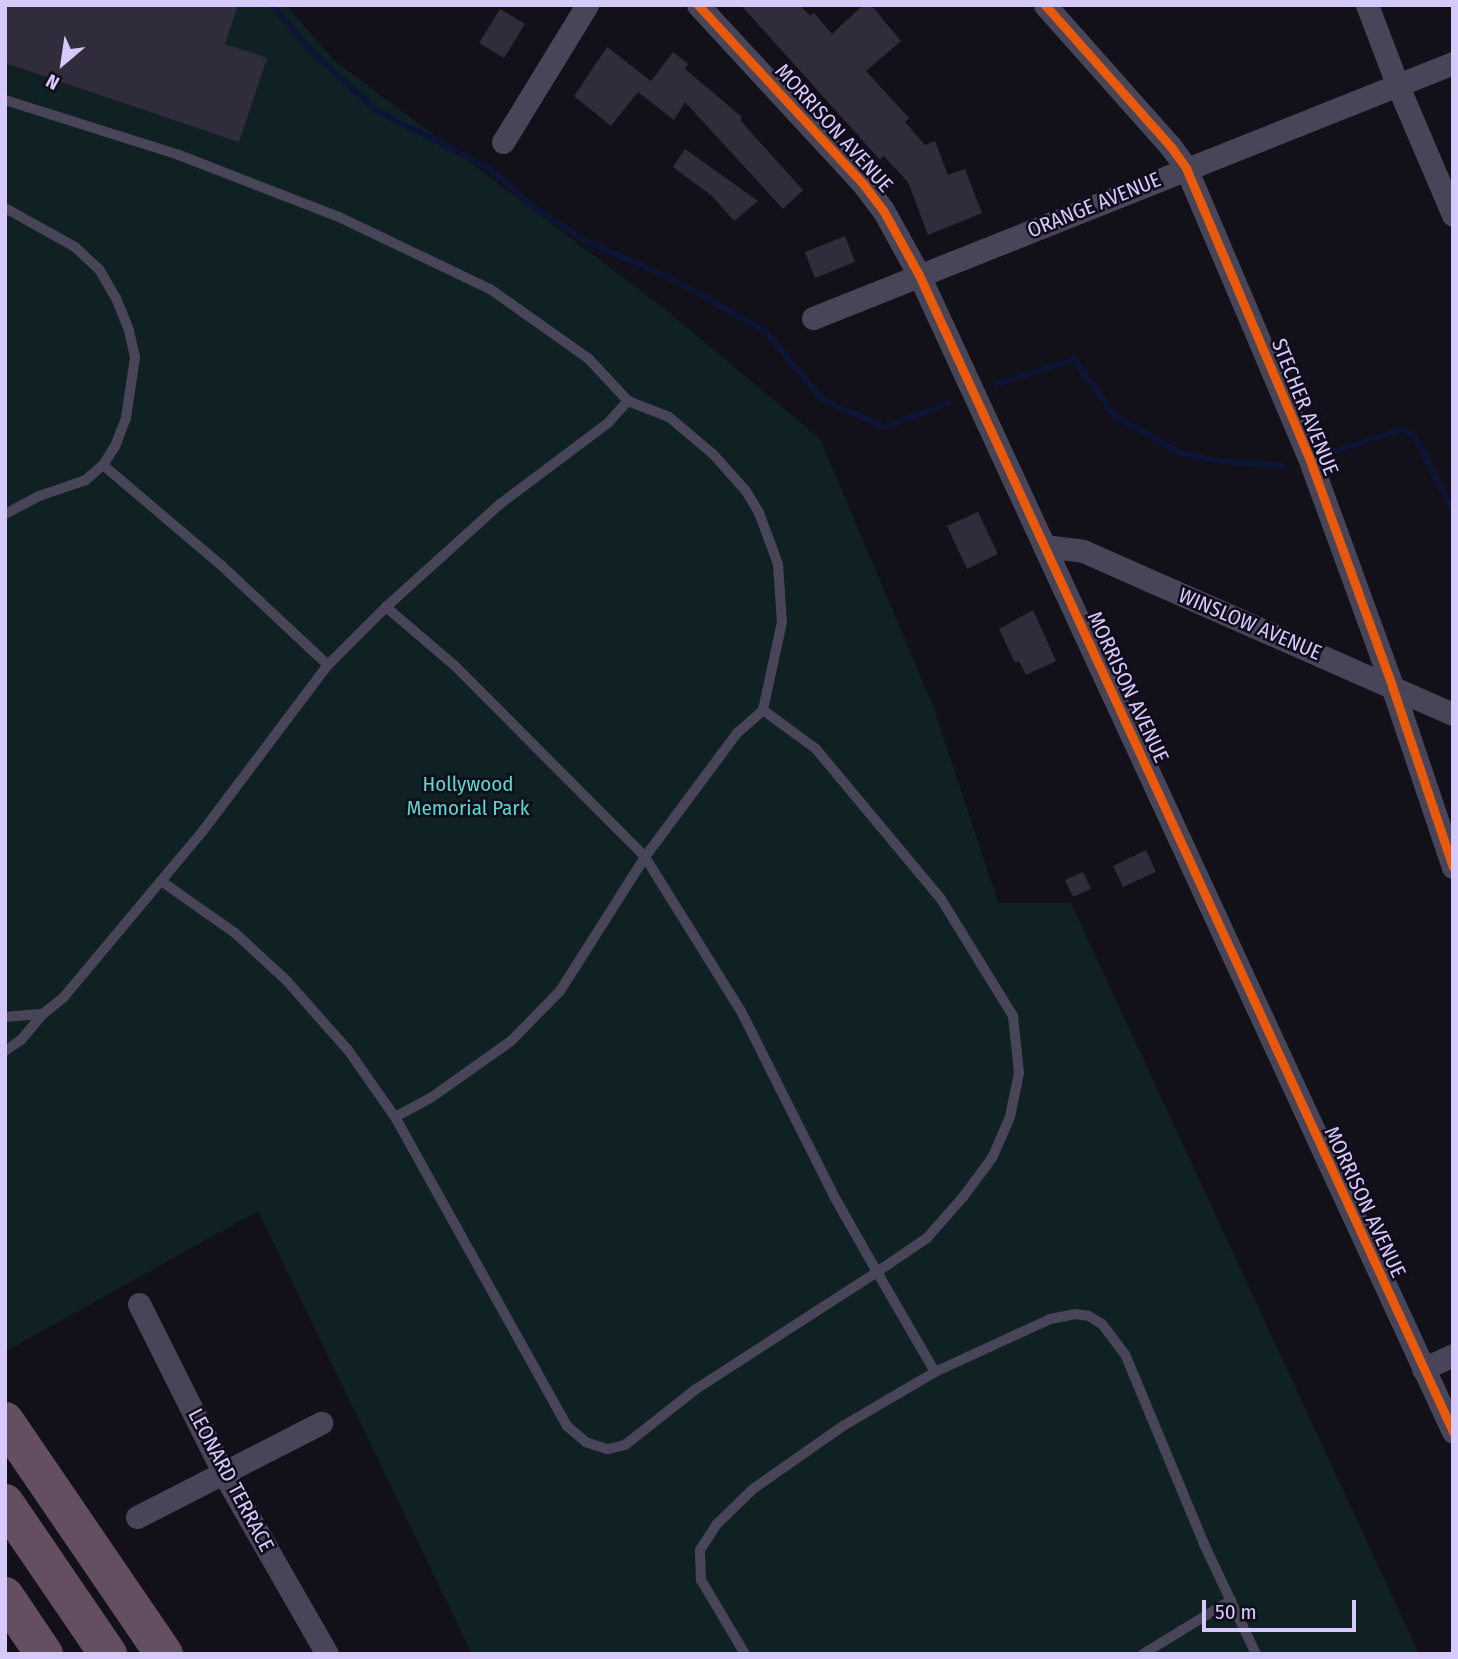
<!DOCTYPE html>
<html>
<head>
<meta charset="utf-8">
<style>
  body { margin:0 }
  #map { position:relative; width:1458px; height:1659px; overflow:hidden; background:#121018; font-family:"Fira Sans Condensed",sans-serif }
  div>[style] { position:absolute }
  .green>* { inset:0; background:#102124 }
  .stream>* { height:6px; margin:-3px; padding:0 3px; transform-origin:3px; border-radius:3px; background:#0c1534 }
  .building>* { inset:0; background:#312c3b }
  .lane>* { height:10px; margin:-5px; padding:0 5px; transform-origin:5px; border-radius:5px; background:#484559 }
  .street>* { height:23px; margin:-11.5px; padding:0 11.5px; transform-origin:11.5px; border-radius:11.5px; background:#484559 }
  .highway>* { height:38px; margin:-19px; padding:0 19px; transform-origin:19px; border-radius:19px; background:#644e62 }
  .cycleway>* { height:9px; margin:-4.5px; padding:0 4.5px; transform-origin:4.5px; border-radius:4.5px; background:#e8590c }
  span { translate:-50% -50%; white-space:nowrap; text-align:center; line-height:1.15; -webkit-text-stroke:5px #110c1c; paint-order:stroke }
  .street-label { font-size:21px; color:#d6cafc }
  .park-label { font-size:21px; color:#5bd7c8 }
  .frame { position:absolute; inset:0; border:7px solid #d6cafc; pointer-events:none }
  .north { position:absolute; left:28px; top:28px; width:70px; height:70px; -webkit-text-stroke:5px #110c1c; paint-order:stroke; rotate:209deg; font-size:19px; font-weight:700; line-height:28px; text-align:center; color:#d6cafc }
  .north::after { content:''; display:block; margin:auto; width:24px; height:32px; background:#d6cafc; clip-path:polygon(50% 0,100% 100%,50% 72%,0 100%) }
  .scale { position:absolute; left:1202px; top:1600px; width:154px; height:32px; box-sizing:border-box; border:4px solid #d6cafc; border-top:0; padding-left:9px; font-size:21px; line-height:24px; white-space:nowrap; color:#d6cafc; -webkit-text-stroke:5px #110c1c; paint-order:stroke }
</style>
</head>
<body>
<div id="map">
  <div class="green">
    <div style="clip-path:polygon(5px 5px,286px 5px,334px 60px,670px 313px,820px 439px,934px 708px,998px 903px,1071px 903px,1419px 1654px,472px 1654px,258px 1211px,6px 1351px)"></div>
  </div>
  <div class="stream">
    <div style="left:272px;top:5px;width:62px;rotate:49.6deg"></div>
    <div style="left:312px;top:52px;width:86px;rotate:42.2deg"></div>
    <div style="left:376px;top:110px;width:127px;rotate:27.2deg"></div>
    <div style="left:489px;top:168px;width:64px;rotate:41.2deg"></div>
    <div style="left:537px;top:210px;width:58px;rotate:32.3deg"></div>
    <div style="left:586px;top:241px;width:98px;rotate:24deg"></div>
    <div style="left:676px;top:281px;width:103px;rotate:29.5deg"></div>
    <div style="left:766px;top:332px;width:87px;rotate:50.1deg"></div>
    <div style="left:822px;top:399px;width:69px;rotate:24deg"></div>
    <div style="left:885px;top:427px;width:68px;rotate:-20.6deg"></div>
    <div style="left:996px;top:384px;width:82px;rotate:-17.8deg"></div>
    <div style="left:1074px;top:359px;width:69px;rotate:54.5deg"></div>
    <div style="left:1114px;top:415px;width:74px;rotate:30deg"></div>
    <div style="left:1178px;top:452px;width:35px;rotate:13deg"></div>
    <div style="left:1212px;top:460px;width:71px;rotate:4.8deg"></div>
    <div style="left:1327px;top:454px;width:79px;rotate:-18.4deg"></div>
    <div style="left:1402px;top:429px;width:17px;rotate:33deg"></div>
    <div style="left:1416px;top:438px;width:82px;rotate:63.1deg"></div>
  </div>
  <div class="building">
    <div style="clip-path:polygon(5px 5px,238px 5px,225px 44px,267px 58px,239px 142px,5px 63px)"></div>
    <div style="clip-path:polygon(741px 5px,800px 5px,810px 16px,814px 13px,832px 34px,863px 5px,871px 5px,901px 41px,866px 71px,909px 118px,905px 122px,925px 145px,935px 141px,948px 175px,965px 169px,982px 213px,928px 235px,908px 182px,884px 156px,880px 160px)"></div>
    <div style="clip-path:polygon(500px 9px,525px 24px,504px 58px,479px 43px)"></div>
    <div style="clip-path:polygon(607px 47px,651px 81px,673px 52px,688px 64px,685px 69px,742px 117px,740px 120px,803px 190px,783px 209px,685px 102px,674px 120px,638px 92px,611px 126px,574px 96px)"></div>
    <div style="clip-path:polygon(685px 149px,758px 201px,734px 221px,712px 196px,673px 167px)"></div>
    <div style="clip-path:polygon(845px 236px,855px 262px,815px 278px,805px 252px)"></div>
    <div style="clip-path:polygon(978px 512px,998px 554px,967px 569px,947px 526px)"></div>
    <div style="clip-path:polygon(1033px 610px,1056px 661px,1026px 675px,1019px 661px,1015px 663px,999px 629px)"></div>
    <div style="clip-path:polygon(1146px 850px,1156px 872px,1123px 887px,1113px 866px)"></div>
    <div style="clip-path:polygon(1083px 872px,1091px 889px,1073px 897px,1065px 880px)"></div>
  </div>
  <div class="lane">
    <div style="left:5px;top:100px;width:182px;rotate:17.5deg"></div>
    <div style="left:179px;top:155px;width:172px;rotate:21.2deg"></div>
    <div style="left:339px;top:217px;width:167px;rotate:25.5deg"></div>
    <div style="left:490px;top:289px;width:121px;rotate:35.3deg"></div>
    <div style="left:589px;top:359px;width:57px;rotate:47.1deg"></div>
    <div style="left:5px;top:208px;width:80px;rotate:29.1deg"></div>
    <div style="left:75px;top:247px;width:33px;rotate:43deg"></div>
    <div style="left:99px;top:269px;width:34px;rotate:60deg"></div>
    <div style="left:116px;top:298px;width:35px;rotate:68deg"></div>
    <div style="left:129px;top:331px;width:27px;rotate:77deg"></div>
    <div style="left:135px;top:357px;width:62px;rotate:98.4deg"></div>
    <div style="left:126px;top:418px;width:30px;rotate:111deg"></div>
    <div style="left:115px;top:446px;width:22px;rotate:122deg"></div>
    <div style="left:103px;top:465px;width:23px;rotate:139deg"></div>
    <div style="left:86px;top:480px;width:50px;rotate:161.2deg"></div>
    <div style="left:39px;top:496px;width:38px;rotate:152deg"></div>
    <div style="left:103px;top:465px;width:155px;rotate:40.3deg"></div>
    <div style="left:221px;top:565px;width:146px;rotate:43.1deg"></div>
    <div style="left:328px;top:665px;width:82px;rotate:-45deg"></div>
    <div style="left:386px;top:607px;width:154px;rotate:-42.1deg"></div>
    <div style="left:500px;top:504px;width:135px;rotate:-36.9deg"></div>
    <div style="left:608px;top:423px;width:30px;rotate:-48deg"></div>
    <div style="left:628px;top:401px;width:44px;rotate:21.3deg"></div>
    <div style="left:669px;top:417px;width:57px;rotate:40.1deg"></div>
    <div style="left:713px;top:454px;width:50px;rotate:48.3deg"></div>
    <div style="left:746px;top:491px;width:26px;rotate:59deg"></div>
    <div style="left:759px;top:513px;width:54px;rotate:69.6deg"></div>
    <div style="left:778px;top:564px;width:58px;rotate:86.1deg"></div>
    <div style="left:782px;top:622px;width:90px;rotate:102.2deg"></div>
    <div style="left:763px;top:710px;width:66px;rotate:36.3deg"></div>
    <div style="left:816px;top:749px;width:195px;rotate:50.2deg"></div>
    <div style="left:941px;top:899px;width:137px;rotate:58.4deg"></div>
    <div style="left:1013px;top:1016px;width:57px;rotate:84deg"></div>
    <div style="left:1019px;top:1073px;width:45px;rotate:101.6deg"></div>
    <div style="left:1010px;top:1117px;width:45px;rotate:113.7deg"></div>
    <div style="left:992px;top:1158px;width:49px;rotate:126.6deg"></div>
    <div style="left:963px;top:1197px;width:55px;rotate:131.3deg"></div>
    <div style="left:927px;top:1238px;width:60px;rotate:145.8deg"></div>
    <div style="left:877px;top:1272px;width:116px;rotate:59.9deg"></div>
    <div style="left:386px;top:607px;width:89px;rotate:40.5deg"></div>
    <div style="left:454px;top:665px;width:271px;rotate:45.1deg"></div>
    <div style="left:645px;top:857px;width:154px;rotate:-53.4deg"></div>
    <div style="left:737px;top:733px;width:35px;rotate:-41deg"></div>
    <div style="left:161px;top:881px;width:64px;rotate:-50.1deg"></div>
    <div style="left:202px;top:832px;width:209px;rotate:-53deg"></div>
    <div style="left:5px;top:1017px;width:38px;rotate:-5deg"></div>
    <div style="left:43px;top:1014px;width:26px;rotate:-39deg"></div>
    <div style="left:63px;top:998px;width:153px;rotate:-50.1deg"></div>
    <div style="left:161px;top:881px;width:90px;rotate:35.1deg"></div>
    <div style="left:235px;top:933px;width:69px;rotate:42.7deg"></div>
    <div style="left:286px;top:980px;width:94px;rotate:48.5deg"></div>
    <div style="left:348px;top:1050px;width:82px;rotate:55deg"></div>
    <div style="left:395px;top:1117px;width:42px;rotate:-28.4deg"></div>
    <div style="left:432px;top:1097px;width:97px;rotate:-35.3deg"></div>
    <div style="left:511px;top:1041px;width:70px;rotate:-45.6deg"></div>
    <div style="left:560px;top:991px;width:159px;rotate:-57.6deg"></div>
    <div style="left:645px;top:857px;width:181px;rotate:58.1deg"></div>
    <div style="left:741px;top:1011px;width:209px;rotate:63.3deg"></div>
    <div style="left:835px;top:1198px;width:85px;rotate:60.4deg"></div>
    <div style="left:877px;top:1272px;width:216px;rotate:147.1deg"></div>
    <div style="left:696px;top:1389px;width:90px;rotate:141.7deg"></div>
    <div style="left:625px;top:1445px;width:18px;rotate:167deg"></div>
    <div style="left:607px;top:1449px;width:22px;rotate:-162deg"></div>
    <div style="left:586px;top:1442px;width:25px;rotate:-140deg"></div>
    <div style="left:567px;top:1426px;width:354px;rotate:-119.1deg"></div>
    <div style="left:5px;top:1051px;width:19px;rotate:-35deg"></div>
    <div style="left:21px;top:1040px;width:34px;rotate:-50deg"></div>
    <div style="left:745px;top:1654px;width:86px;rotate:-120.7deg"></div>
    <div style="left:701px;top:1580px;width:30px;rotate:-92deg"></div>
    <div style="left:700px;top:1550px;width:31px;rotate:-57deg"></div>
    <div style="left:717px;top:1524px;width:50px;rotate:-44.2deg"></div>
    <div style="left:753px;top:1489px;width:110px;rotate:-35deg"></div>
    <div style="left:843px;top:1426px;width:107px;rotate:-30.4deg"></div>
    <div style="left:935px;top:1372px;width:127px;rotate:-24.7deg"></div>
    <div style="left:1050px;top:1319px;width:25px;rotate:-11deg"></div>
    <div style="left:1075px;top:1314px;width:14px;rotate:8deg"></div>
    <div style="left:1089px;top:1316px;width:15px;rotate:32deg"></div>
    <div style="left:1102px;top:1324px;width:38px;rotate:53deg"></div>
    <div style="left:1125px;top:1354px;width:206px;rotate:67.4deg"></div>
    <div style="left:1204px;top:1544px;width:122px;rotate:64.7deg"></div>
    <div style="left:1143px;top:1654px;width:103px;rotate:-31.5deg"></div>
  </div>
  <div class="street">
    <div style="left:698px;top:5px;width:245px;rotate:47.3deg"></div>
    <div style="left:864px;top:185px;width:31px;rotate:53deg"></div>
    <div style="left:883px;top:210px;width:74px;rotate:61deg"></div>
    <div style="left:919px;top:275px;width:1274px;rotate:65.22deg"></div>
    <div style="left:1045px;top:5px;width:190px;rotate:48.4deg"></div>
    <div style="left:1171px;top:147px;width:26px;rotate:54deg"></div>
    <div style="left:1186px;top:168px;width:320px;rotate:67deg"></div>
    <div style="left:1311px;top:463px;width:237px;rotate:70deg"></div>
    <div style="left:1392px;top:686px;width:191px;rotate:71.4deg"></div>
    <div style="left:1367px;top:5px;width:87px;rotate:69.1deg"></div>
    <div style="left:1398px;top:86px;width:140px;rotate:66.9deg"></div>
    <div style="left:503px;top:142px;width:161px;rotate:-58.5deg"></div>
    <div style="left:813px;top:318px;width:689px;rotate:-21.72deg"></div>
    <div style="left:1044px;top:546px;width:39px;rotate:7deg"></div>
    <div style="left:1083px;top:551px;width:404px;rotate:23.8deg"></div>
    <div style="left:139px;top:1304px;width:190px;rotate:63.4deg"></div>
    <div style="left:224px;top:1474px;width:207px;rotate:60.2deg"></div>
    <div style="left:1423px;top:1369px;width:33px;rotate:-25deg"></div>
    <div style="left:137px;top:1517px;width:207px;rotate:-27.1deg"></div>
  </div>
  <div class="highway">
    <div style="left:5px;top:1421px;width:282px;rotate:55.7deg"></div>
    <div style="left:5px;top:1503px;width:183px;rotate:55.7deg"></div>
    <div style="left:5px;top:1596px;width:70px;rotate:56.1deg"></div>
  </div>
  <div class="cycleway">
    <div style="left:698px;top:5px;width:245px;rotate:47.3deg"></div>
    <div style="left:864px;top:185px;width:31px;rotate:53deg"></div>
    <div style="left:883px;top:210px;width:74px;rotate:61deg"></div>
    <div style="left:919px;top:275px;width:1274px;rotate:65.22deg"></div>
    <div style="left:1045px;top:5px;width:190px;rotate:48.4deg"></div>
    <div style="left:1171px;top:147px;width:26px;rotate:54deg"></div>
    <div style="left:1186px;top:168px;width:320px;rotate:67deg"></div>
    <div style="left:1311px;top:463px;width:237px;rotate:70deg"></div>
    <div style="left:1392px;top:686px;width:191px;rotate:71.4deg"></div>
  </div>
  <div class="street-label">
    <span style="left:834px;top:128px;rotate:48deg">MORRISON AVENUE</span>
    <span style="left:1094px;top:205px;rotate:-22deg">ORANGE AVENUE</span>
    <span style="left:1305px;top:407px;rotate:68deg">STECHER AVENUE</span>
    <span style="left:1250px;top:624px;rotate:23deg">WINSLOW AVENUE</span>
    <span style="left:1128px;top:687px;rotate:65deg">MORRISON AVENUE</span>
    <span style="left:1365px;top:1202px;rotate:65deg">MORRISON AVENUE</span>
    <span style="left:231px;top:1480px;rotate:62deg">LEONARD TERRACE</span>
  </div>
  <div class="park-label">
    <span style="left:468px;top:796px">Hollywood<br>Memorial Park</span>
  </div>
  <div class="frame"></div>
  <div class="north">N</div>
  <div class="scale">50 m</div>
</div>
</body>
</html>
